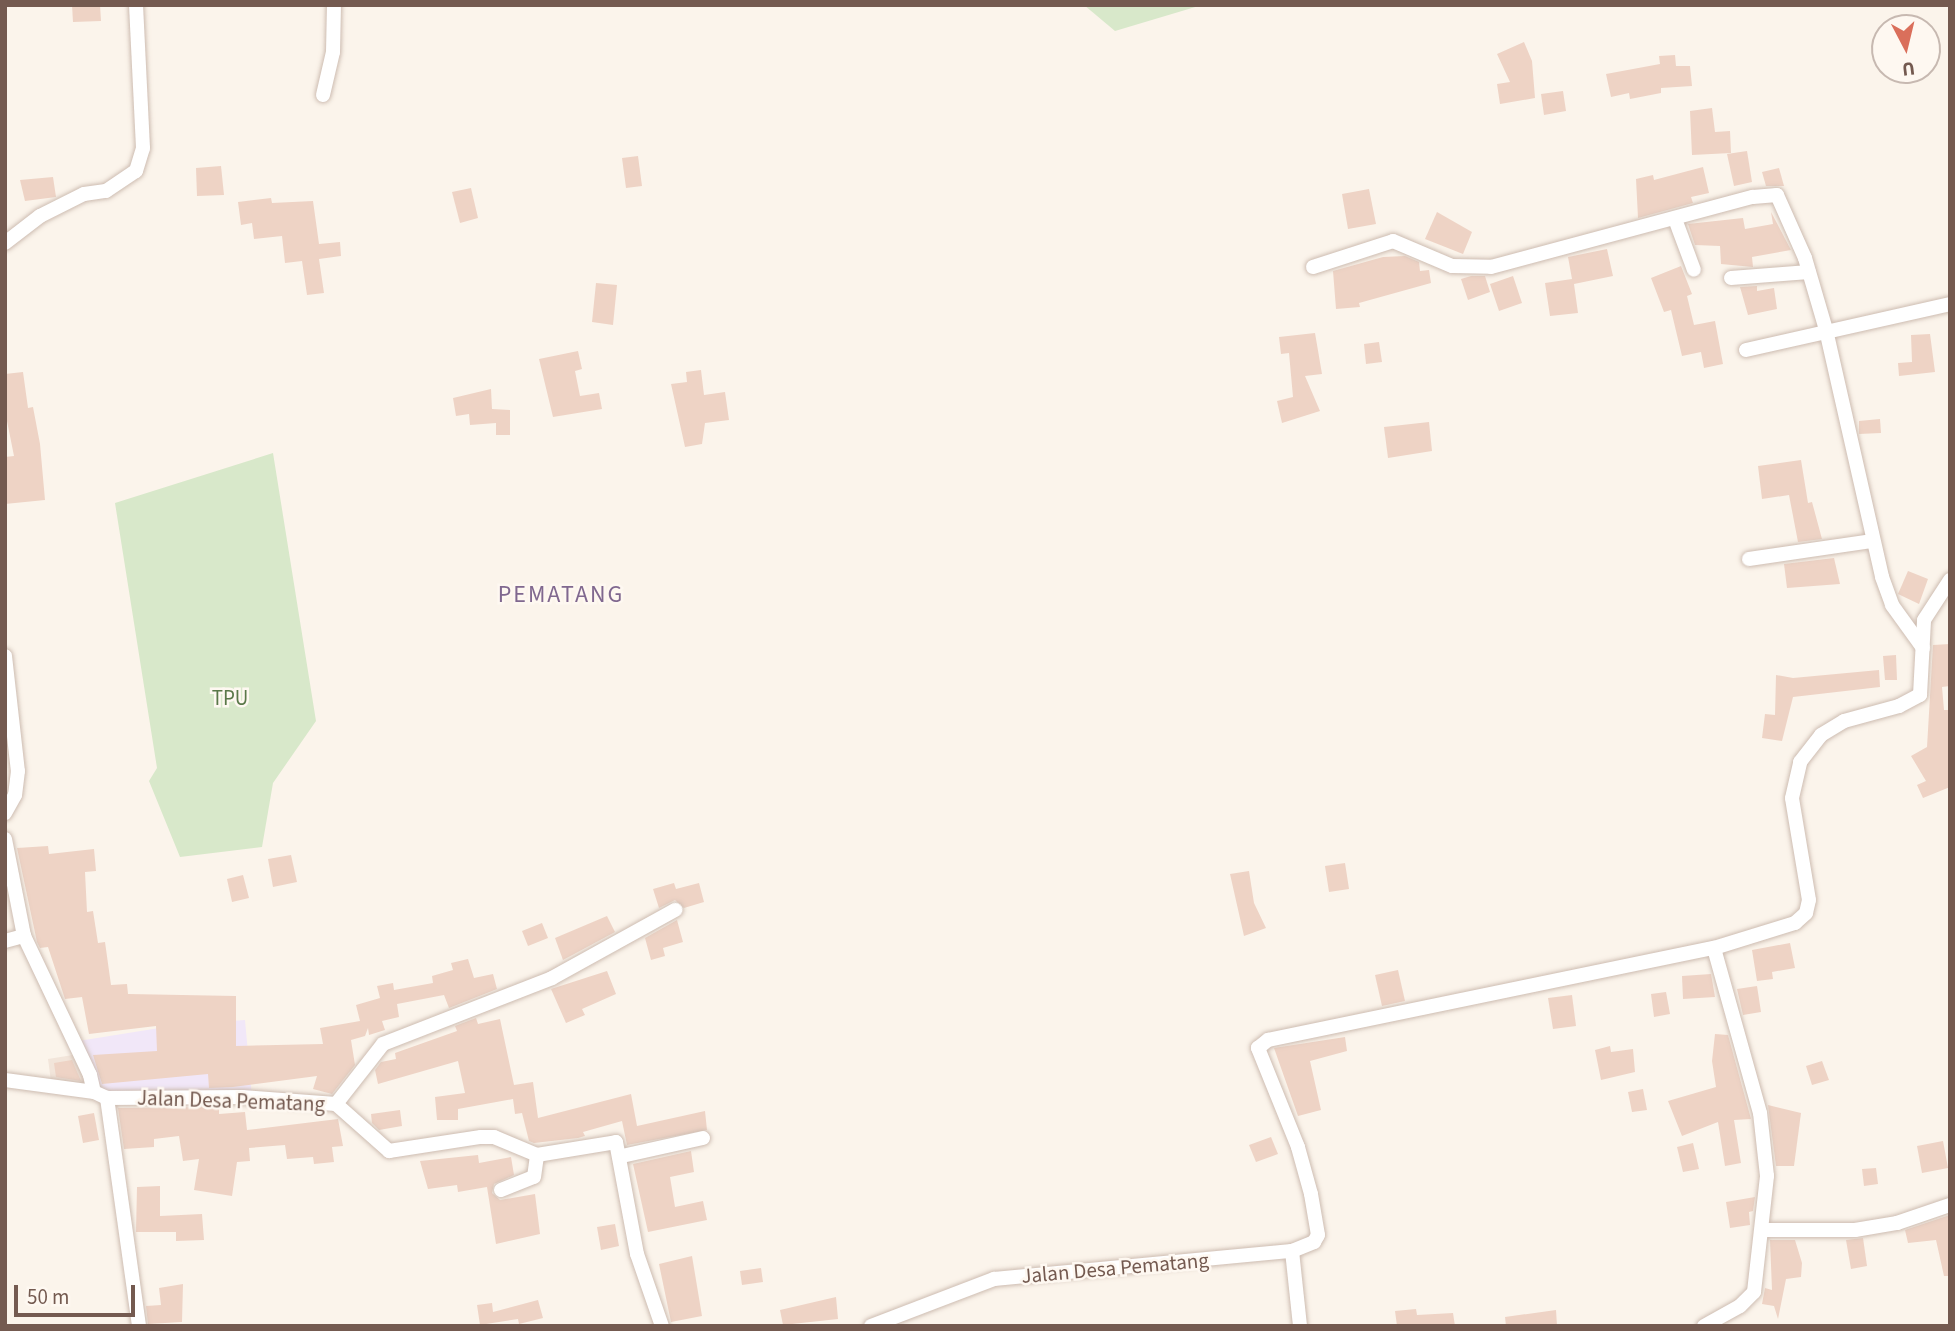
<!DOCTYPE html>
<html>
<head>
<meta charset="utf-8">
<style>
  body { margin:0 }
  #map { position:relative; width:1955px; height:1331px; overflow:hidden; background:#fbf4eb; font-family:"Source Sans 3",sans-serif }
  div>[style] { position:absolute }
  .residential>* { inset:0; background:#f2e5da }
  .education>* { inset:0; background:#f1e7f8 }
  .green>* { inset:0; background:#d8e8ca }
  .building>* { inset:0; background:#eed3c5 }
  .roads { filter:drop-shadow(0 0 2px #cdbcb1) drop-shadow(0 0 2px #cdbcb1) }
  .street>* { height:14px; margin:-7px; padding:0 7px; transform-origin:7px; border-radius:7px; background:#fff }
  span { translate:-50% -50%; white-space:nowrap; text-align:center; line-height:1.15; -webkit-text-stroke:5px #fef8f1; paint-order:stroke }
  .park-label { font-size:21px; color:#5a7849 }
  .street-label { font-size:21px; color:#745a50 }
  .quarter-label { font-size:24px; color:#80688f; letter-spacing:2px }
  .frame { position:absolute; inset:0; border:7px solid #745a50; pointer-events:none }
  .north { position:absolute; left:1871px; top:14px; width:70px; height:70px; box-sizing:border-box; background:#fef8f1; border:2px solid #c7b9b1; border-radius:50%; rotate:173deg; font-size:19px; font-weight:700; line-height:28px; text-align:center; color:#745a50 }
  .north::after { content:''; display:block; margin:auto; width:24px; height:32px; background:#da6f5b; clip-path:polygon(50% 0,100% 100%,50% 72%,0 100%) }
  .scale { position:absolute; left:14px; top:1285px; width:121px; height:32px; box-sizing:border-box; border:4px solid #745a50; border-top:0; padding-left:9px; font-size:21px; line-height:24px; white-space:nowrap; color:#745a50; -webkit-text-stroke:5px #fef8f1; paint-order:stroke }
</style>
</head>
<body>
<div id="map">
  <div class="residential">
    <div style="clip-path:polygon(73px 1055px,89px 1090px,52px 1089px,48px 1059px)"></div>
  </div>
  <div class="education">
    <div style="clip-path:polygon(245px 1020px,252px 1097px,107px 1098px,66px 1043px,178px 1025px)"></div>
  </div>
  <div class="green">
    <div style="clip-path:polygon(1084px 5px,1202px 5px,1115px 31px)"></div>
    <div style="clip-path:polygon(273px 453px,316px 721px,273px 783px,262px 847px,180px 857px,149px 781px,157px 768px,115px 503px)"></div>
  </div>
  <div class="building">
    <div style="clip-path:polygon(72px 5px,100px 5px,101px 21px,73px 22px)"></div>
    <div style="clip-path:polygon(1524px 42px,1532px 61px,1535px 98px,1500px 104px,1497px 84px,1510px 82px,1497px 54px)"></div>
    <div style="clip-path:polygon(1675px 55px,1676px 66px,1690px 66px,1692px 86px,1661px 88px,1661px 93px,1630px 99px,1629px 93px,1611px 97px,1606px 74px,1660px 64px,1659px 56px)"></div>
    <div style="clip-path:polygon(1563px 91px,1566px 111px,1544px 115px,1541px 94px)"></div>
    <div style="clip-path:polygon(1712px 108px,1715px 132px,1730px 131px,1731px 153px,1692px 155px,1690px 111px)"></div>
    <div style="clip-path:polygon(1747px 151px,1752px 182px,1734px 186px,1727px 154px)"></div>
    <div style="clip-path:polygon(638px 156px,642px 186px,626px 188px,622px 158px)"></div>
    <div style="clip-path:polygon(221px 166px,224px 195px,197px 196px,196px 168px)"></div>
    <div style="clip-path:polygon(1703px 167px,1709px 193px,1691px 197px,1693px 203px,1638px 218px,1636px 179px,1653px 175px,1654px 180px)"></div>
    <div style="clip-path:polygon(1779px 168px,1784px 186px,1766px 186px,1762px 172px)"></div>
    <div style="clip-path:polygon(53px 177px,56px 197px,25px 201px,20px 180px)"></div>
    <div style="clip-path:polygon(471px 188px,478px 218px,460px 223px,452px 192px)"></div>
    <div style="clip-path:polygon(1369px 189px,1376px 224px,1348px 229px,1342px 194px)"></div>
    <div style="clip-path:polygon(271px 198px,272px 203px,313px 201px,319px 244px,340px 242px,341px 256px,319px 259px,324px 293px,307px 295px,302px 261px,285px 263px,282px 236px,254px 239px,252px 223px,241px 225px,238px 202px)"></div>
    <div style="clip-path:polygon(1437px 212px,1472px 232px,1463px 254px,1425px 239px)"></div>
    <div style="clip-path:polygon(1771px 212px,1791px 250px,1752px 257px,1753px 267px,1721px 264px,1720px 246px,1695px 245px,1688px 224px,1743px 218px,1745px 229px,1773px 224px)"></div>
    <div style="clip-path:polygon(1607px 249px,1613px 276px,1574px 284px,1578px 313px,1550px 316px,1545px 283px,1572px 279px,1568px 257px)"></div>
    <div style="clip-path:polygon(1405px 256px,1419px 262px,1420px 271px,1429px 270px,1431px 283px,1359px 303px,1360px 307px,1336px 309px,1333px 271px,1383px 257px)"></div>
    <div style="clip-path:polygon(1681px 266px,1692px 294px,1687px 296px,1694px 325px,1715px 321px,1723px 364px,1704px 368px,1701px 352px,1682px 356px,1671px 310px,1664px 312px,1651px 278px)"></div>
    <div style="clip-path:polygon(1471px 276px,1485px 276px,1490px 292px,1468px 300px,1461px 279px)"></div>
    <div style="clip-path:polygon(1513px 276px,1522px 303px,1499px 311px,1490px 284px)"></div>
    <div style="clip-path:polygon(596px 283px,617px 285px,613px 325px,592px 322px)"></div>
    <div style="clip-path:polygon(1757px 286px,1757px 291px,1774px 288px,1777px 309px,1748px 315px,1740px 287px)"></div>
    <div style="clip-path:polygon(1315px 333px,1322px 374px,1305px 376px,1320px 411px,1282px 423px,1277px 401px,1293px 397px,1289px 353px,1281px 354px,1279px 337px)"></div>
    <div style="clip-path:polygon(1930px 334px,1935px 372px,1899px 376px,1898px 363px,1912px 362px,1911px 335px)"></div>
    <div style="clip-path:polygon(1379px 342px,1382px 362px,1366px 364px,1364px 344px)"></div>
    <div style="clip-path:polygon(578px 351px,582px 369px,575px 371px,580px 396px,599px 393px,602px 409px,553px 417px,539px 359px)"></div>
    <div style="clip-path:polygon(701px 370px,704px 395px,725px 392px,729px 420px,705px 423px,702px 444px,685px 447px,671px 384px,687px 382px,686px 372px)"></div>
    <div style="clip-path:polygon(23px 372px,28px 408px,33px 407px,40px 444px,45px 500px,5px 504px,5px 457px,14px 456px,5px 411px,5px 374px)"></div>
    <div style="clip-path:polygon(491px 389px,492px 409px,510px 410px,510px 435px,496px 435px,496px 423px,470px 425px,469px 414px,456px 416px,453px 398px)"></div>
    <div style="clip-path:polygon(1880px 419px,1881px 433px,1859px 434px,1859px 421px)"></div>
    <div style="clip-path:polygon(1429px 422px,1432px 451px,1388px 458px,1384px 427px)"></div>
    <div style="clip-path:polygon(1801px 460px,1808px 503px,1812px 502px,1822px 539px,1798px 542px,1789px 495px,1762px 499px,1758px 466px)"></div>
    <div style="clip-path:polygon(1834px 558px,1840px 584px,1787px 588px,1784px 564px)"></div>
    <div style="clip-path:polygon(1908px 571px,1928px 579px,1919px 604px,1898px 594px)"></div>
    <div style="clip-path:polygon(1950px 644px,1950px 686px,1942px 687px,1944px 710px,1950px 710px,1950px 787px,1923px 798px,1917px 785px,1926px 781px,1911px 756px,1927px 747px,1933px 645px)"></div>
    <div style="clip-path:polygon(1896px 655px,1897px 680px,1885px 680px,1883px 656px)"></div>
    <div style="clip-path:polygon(1879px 670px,1880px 687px,1793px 697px,1782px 741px,1762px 738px,1765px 714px,1775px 715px,1776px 675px,1793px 678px)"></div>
    <div style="clip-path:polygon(48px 846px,49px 854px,94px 849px,96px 871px,85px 872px,87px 912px,93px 911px,98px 943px,105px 942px,111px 985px,127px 984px,128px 994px,236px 996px,236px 1046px,323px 1044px,320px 1028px,360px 1021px,356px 1005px,380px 998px,377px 986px,393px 983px,394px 990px,433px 983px,432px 976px,453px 970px,451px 963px,468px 959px,474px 978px,493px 974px,497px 989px,449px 1008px,444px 995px,397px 1004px,399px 1017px,382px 1021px,385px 1030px,369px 1035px,368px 1028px,365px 1036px,351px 1040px,355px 1065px,332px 1094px,313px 1089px,317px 1076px,233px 1087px,209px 1088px,208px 1074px,102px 1084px,93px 1055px,157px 1051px,156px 1026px,89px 1034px,82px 997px,65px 999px,48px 947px,40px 948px,37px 942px,17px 848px)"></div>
    <div style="clip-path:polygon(291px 855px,297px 882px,273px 887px,268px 859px)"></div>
    <div style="clip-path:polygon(1345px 863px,1349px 889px,1329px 892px,1325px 866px)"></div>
    <div style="clip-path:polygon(1249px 871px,1254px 903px,1266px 928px,1244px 936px,1230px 874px)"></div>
    <div style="clip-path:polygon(243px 875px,249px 898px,232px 902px,227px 879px)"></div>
    <div style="clip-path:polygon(674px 883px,676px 889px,699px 883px,704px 902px,684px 908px,675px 900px,659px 908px,653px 889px)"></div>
    <div style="clip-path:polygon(607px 916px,615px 932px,563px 960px,555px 938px)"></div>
    <div style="clip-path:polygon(677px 920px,683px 942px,663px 948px,665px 956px,651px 960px,645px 938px)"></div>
    <div style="clip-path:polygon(542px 923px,548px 938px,528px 946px,522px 931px)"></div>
    <div style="clip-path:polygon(1790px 943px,1795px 968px,1772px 972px,1773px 979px,1757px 981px,1752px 950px)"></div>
    <div style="clip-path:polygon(1398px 970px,1405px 1001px,1382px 1006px,1375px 975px)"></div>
    <div style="clip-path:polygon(607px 971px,616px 994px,582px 1009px,585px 1015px,566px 1023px,551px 989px)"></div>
    <div style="clip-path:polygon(1711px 974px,1715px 997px,1683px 999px,1682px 976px)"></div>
    <div style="clip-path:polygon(1757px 986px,1761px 1012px,1743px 1015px,1737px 989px)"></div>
    <div style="clip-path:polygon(1666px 992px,1670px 1014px,1654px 1017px,1651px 994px)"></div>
    <div style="clip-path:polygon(1572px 995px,1576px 1026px,1553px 1029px,1548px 998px)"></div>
    <div style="clip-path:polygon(476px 1018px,478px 1024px,500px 1019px,514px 1085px,533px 1082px,538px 1118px,631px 1094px,637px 1126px,705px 1111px,707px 1130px,627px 1145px,622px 1121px,583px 1132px,585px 1136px,578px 1138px,534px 1143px,529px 1141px,522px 1113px,515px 1114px,513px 1099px,458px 1109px,458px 1120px,437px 1120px,435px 1097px,465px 1093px,458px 1061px,378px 1084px,375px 1070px,381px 1062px,396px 1059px,395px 1053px,457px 1031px,455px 1026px)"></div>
    <div style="clip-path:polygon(1715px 1034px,1728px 1035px,1751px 1119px,1734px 1120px,1741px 1163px,1725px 1166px,1718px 1122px,1682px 1136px,1668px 1101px,1716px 1087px,1712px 1061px)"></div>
    <div style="clip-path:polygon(1345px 1037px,1347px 1051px,1310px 1061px,1321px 1110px,1298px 1116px,1274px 1048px)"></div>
    <div style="clip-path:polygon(1610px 1046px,1611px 1052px,1633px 1049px,1635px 1072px,1601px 1080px,1595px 1050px)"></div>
    <div style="clip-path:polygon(72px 1060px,81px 1081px,56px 1077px,54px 1063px)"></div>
    <div style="clip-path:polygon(1822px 1061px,1829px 1080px,1812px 1085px,1806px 1066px)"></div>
    <div style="clip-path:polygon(1643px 1089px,1647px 1110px,1632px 1112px,1628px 1092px)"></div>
    <div style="clip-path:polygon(1768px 1105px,1801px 1113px,1794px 1166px,1776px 1166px)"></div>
    <div style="clip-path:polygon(219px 1107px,219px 1114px,245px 1112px,247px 1130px,338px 1119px,343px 1146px,332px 1147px,334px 1162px,314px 1164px,313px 1157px,287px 1159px,285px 1145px,249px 1148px,250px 1161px,237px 1162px,232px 1196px,194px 1190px,199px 1159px,183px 1161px,179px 1136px,154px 1139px,154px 1147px,124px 1149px,118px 1108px)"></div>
    <div style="clip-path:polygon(400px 1110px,402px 1126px,379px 1130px,372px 1123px,371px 1114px)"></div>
    <div style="clip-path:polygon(94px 1113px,99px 1140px,83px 1143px,78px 1116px)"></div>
    <div style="clip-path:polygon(1271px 1137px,1278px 1154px,1256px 1162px,1249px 1145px)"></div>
    <div style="clip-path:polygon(1943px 1141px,1948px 1168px,1922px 1173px,1917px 1146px)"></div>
    <div style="clip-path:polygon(1693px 1143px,1699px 1169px,1683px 1172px,1677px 1147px)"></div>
    <div style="clip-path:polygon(691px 1151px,694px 1172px,670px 1177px,675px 1207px,703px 1201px,707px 1220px,648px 1232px,633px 1164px)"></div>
    <div style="clip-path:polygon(478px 1155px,479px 1163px,511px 1157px,514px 1175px,494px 1184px,492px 1193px,500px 1200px,535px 1194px,540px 1234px,496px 1244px,487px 1187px,458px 1192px,457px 1185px,428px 1189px,420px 1161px)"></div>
    <div style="clip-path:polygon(1876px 1168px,1878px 1184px,1864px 1186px,1862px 1169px)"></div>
    <div style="clip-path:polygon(160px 1186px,160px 1216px,202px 1214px,204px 1240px,176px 1241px,176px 1232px,136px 1232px,137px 1187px)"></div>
    <div style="clip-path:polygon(1755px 1197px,1753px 1211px,1749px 1212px,1750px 1225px,1730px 1228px,1726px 1202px)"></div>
    <div style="clip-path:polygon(1950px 1215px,1950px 1276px,1944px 1276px,1936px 1240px,1908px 1243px,1905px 1230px)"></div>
    <div style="clip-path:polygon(615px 1224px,619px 1246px,601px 1250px,597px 1227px)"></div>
    <div style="clip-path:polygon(1863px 1238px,1867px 1266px,1851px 1269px,1846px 1240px)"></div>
    <div style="clip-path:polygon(1770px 1240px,1795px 1240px,1802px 1263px,1801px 1277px,1786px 1279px,1778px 1319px,1774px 1306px,1762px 1304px,1765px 1288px,1772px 1290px)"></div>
    <div style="clip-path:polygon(692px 1256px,702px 1316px,671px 1322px,659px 1264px)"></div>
    <div style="clip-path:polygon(761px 1268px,763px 1282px,742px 1285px,740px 1271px)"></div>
    <div style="clip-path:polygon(183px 1284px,182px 1322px,148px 1324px,146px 1306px,161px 1305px,159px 1288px)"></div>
    <div style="clip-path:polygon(836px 1297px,838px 1319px,783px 1325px,780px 1310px)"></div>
    <div style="clip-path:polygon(538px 1300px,543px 1318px,519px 1324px,518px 1319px,480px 1325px,477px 1305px,492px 1303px,493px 1312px)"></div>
    <div style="clip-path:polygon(1416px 1309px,1417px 1315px,1453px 1313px,1455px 1326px,1397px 1326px,1395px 1311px)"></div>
    <div style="clip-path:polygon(1556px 1310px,1557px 1326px,1506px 1326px,1505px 1317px)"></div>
  </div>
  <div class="roads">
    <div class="street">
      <div style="left:323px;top:95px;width:44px;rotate:-76.9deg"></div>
      <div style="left:333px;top:52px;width:47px;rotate:-88.8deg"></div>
      <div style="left:1675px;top:219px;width:54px;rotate:69.6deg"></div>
      <div style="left:5px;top:243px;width:44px;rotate:-37.6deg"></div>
      <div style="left:40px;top:216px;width:49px;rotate:-26.6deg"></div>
      <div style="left:84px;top:194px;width:22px;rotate:-8deg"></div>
      <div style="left:106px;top:191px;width:36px;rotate:-34deg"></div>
      <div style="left:136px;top:171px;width:24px;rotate:-73deg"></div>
      <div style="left:143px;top:148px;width:143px;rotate:-92.8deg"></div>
      <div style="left:1313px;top:267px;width:84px;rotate:-18deg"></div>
      <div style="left:1393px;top:241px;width:64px;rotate:23deg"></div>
      <div style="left:1452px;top:266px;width:39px;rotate:1deg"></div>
      <div style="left:1491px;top:267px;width:271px;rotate:-15deg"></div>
      <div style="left:1753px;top:197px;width:24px;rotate:-5deg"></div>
      <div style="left:1777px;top:195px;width:69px;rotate:66deg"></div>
      <div style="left:1805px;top:258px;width:75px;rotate:73.7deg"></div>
      <div style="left:1826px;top:330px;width:253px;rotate:77.2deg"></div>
      <div style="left:1882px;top:577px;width:30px;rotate:70deg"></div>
      <div style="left:1892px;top:605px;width:53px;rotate:54.2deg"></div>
      <div style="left:1731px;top:278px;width:78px;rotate:-4.4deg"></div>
      <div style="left:1746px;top:350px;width:209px;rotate:-12.7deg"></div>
      <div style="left:1749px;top:559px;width:125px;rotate:-8.3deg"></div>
      <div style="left:5px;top:656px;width:116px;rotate:83.6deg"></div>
      <div style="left:18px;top:771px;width:24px;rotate:97deg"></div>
      <div style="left:15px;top:795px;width:21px;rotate:119deg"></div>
      <div style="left:5px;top:839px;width:99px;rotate:78.9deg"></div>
      <div style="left:24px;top:936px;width:154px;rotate:64.6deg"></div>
      <div style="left:90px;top:1075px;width:17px;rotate:77deg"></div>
      <div style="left:5px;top:941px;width:20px;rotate:-15deg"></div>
      <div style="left:5px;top:1080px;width:90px;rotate:7.7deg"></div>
      <div style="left:94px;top:1092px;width:14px;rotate:25deg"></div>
      <div style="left:107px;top:1098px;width:135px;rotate:-0.4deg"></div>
      <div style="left:242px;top:1097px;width:94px;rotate:4.3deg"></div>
      <div style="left:336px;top:1104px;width:71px;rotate:41.6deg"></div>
      <div style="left:389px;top:1151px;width:93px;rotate:-8.7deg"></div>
      <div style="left:481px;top:1137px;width:13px"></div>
      <div style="left:494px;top:1137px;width:47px;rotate:22.7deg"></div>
      <div style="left:537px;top:1155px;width:80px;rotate:-9.3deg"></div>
      <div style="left:616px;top:1142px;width:114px;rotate:79.4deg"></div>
      <div style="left:637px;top:1254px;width:76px;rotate:70.9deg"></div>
      <div style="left:107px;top:1098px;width:230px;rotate:82deg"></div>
      <div style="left:336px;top:1104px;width:76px;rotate:-51.9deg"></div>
      <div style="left:383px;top:1044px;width:181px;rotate:-21.3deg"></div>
      <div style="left:552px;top:978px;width:141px;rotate:-28.9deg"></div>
      <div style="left:622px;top:1156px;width:83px;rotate:-12.5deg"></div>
      <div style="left:501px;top:1190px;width:35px;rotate:-22deg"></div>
      <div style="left:534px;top:1177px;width:22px;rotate:-82deg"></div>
      <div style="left:1762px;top:1230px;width:93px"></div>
      <div style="left:1855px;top:1230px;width:43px;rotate:-9.5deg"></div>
      <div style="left:1897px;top:1223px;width:56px;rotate:-18.8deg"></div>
      <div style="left:1292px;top:1251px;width:75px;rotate:83.9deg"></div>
      <div style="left:871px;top:1326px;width:132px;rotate:-20.9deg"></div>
      <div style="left:994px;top:1279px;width:299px;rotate:-5.4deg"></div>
      <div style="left:1292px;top:1251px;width:24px;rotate:-22deg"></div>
      <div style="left:1314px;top:1242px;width:8px;rotate:-60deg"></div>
      <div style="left:1318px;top:1235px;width:42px;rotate:-99.7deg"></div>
      <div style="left:1311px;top:1194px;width:49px;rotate:-105.5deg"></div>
      <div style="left:1298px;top:1147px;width:107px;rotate:-112deg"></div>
      <div style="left:1258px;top:1048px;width:13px;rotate:-39deg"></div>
      <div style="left:1268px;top:1040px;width:455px;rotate:-11.7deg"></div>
      <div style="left:1714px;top:948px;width:85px;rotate:-17.2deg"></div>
      <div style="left:1795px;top:923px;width:15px;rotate:-42deg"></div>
      <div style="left:1806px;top:913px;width:13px;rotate:-77deg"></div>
      <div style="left:1809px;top:900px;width:103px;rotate:-99.5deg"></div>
      <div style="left:1792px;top:798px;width:37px;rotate:-77deg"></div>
      <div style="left:1800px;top:762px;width:34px;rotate:-52deg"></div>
      <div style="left:1821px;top:735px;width:27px;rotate:-31deg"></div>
      <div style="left:1844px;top:721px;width:57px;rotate:-15.3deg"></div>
      <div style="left:1899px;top:706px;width:24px;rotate:-28deg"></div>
      <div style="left:1920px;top:695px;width:75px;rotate:-86.9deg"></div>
      <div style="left:1924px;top:620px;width:48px;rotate:-57deg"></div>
      <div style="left:1704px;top:1326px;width:41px;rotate:-29.1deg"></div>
      <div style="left:1740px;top:1306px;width:20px;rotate:-45deg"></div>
      <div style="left:1754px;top:1292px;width:117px;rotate:-83.6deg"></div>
      <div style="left:1767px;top:1176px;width:63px;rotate:-96.3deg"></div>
      <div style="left:1760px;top:1113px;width:171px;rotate:-105.6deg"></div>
    </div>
  </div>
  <div class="park-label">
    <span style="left:230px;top:698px">TPU</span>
  </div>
  <div class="street-label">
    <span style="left:231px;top:1101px;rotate:2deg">Jalan Desa Pematang</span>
    <span style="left:1115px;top:1268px;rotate:-5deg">Jalan Desa Pematang</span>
  </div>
  <div class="quarter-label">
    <span style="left:561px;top:595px">PEMATANG</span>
  </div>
  <div class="frame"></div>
  <div class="north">U</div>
  <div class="scale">50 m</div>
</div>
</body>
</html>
